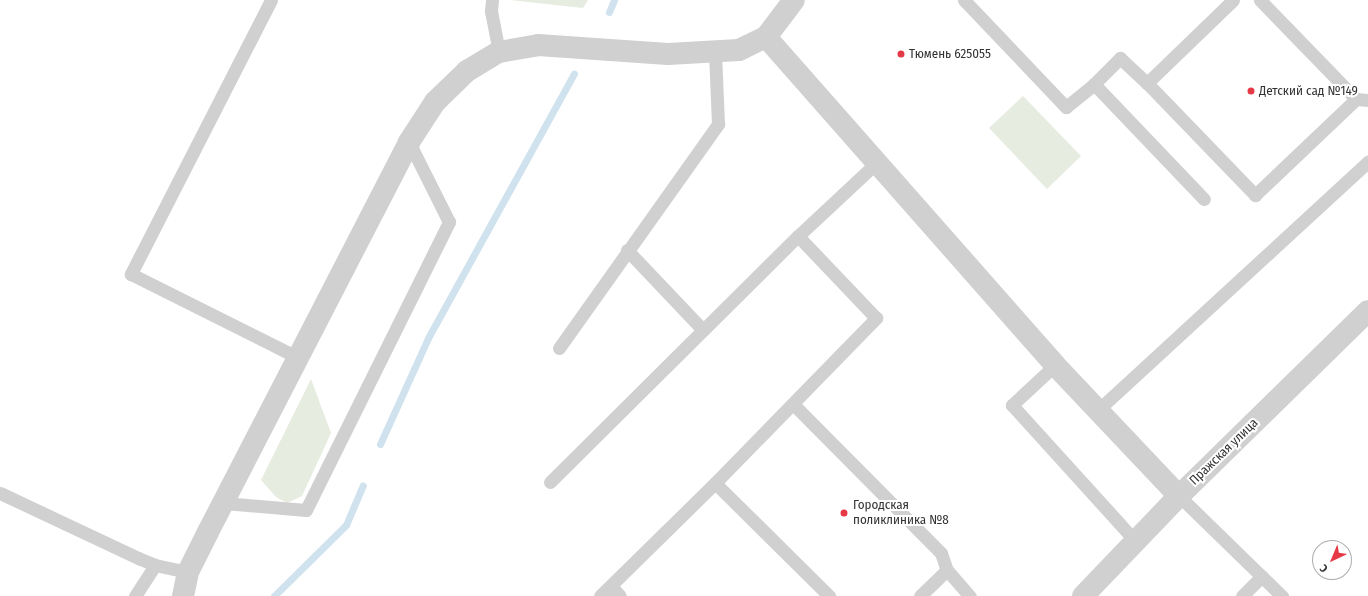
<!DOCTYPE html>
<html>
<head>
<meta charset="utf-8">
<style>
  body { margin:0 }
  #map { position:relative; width:1368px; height:596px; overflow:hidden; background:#fff; font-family:"Fira Sans Condensed",sans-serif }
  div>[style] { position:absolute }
  .green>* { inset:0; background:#e6ecdf }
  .stream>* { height:7px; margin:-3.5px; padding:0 3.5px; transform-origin:3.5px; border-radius:3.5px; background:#cfe2ee }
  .lane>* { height:13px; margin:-6.5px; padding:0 6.5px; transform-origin:6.5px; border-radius:6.5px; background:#d0d0d0 }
  .street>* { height:22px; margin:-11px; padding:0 11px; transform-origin:11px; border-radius:11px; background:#d0d0d0 }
  .dots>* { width:11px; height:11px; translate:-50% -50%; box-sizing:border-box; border:2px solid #fff; border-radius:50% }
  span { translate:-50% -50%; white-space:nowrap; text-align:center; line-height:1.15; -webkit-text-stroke:4px #fff; paint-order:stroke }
  .poi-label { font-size:13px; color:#333 }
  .left { translate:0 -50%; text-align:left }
  .street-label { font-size:13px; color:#333 }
  .north { position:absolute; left:1312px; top:540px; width:40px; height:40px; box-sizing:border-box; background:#fff; border:1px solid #adadad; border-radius:50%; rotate:224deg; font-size:11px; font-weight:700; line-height:16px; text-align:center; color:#333 }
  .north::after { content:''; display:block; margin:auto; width:14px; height:18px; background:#e63946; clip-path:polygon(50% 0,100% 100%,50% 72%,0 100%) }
</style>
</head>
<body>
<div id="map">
  <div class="green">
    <div style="clip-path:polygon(510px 0,588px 0,583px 8px)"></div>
    <div style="clip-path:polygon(1023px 96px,1081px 156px,1047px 189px,989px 128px)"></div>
    <div style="clip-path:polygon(311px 379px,331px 433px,302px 496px,287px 503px,276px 497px,261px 480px)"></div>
  </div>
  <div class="stream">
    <div style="left:609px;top:12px;width:13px;rotate:-67deg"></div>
    <div style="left:380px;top:444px;width:116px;rotate:-65.6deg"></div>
    <div style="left:428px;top:338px;width:302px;rotate:-61.1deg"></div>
    <div style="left:274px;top:596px;width:101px;rotate:-44.6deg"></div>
    <div style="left:346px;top:525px;width:43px;rotate:-67deg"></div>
  </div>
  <div class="lane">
    <div style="left:271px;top:0;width:308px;rotate:117.1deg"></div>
    <div style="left:131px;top:274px;width:188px;rotate:26.6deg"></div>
    <div style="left:492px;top:0;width:11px;rotate:95deg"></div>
    <div style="left:491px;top:11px;width:42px;rotate:79deg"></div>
    <div style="left:964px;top:0;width:148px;rotate:46.4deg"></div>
    <div style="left:1066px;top:107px;width:36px;rotate:-39deg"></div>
    <div style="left:1094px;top:84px;width:159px;rotate:46.3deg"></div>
    <div style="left:1233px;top:0;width:120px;rotate:136deg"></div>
    <div style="left:1147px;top:83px;width:156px;rotate:46deg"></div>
    <div style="left:1255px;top:195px;width:139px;rotate:-43.5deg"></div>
    <div style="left:1260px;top:0;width:138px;rotate:45.9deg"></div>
    <div style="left:1356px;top:99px;width:12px;rotate:5deg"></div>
    <div style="left:1094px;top:84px;width:37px;rotate:-45deg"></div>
    <div style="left:1120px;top:58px;width:37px;rotate:43deg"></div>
    <div style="left:627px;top:250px;width:110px;rotate:46.5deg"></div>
    <div style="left:559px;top:348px;width:275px;rotate:-54.6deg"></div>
    <div style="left:718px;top:124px;width:72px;rotate:-92.4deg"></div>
    <div style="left:1055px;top:365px;width:59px;rotate:137.1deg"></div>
    <div style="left:1012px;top:405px;width:186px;rotate:47.8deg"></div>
    <div style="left:793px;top:404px;width:210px;rotate:45.2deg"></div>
    <div style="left:941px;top:553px;width:18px;rotate:71deg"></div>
    <div style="left:1098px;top:410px;width:367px;rotate:-42.6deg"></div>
    <div style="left:550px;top:482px;width:349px;rotate:-44.8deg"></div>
    <div style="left:798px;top:236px;width:107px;rotate:-43.1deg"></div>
    <div style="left:715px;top:483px;width:231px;rotate:-45.7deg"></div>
    <div style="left:876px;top:318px;width:113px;rotate:-133.6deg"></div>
    <div style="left:0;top:493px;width:153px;rotate:25.2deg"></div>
    <div style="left:138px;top:558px;width:18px;rotate:22deg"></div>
    <div style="left:155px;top:565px;width:34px;rotate:12deg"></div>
    <div style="left:1179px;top:496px;width:144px;rotate:44.2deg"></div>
    <div style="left:224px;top:503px;width:82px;rotate:4.9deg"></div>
    <div style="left:306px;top:510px;width:322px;rotate:-63.6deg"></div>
    <div style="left:449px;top:222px;width:89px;rotate:-116.6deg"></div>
    <div style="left:611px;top:586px;width:13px;rotate:48deg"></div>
    <div style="left:135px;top:596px;width:37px;rotate:-57deg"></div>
    <div style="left:600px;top:596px;width:161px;rotate:-44.5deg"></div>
    <div style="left:715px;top:483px;width:161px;rotate:44.7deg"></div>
    <div style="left:920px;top:596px;width:37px;rotate:-44deg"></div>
    <div style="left:947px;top:570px;width:35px;rotate:49deg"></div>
    <div style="left:1242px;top:596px;width:28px;rotate:-45deg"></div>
  </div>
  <div class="street">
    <div style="left:766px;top:37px;width:437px;rotate:48.6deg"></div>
    <div style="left:1055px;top:365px;width:180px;rotate:46.6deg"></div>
    <div style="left:183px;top:596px;width:25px;rotate:-78deg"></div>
    <div style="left:188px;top:572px;width:45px;rotate:-63.4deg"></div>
    <div style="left:208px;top:532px;width:439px;rotate:-62.7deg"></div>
    <div style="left:409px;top:142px;width:48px;rotate:-57deg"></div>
    <div style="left:435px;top:102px;width:45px;rotate:-44.1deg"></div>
    <div style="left:467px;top:71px;width:37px;rotate:-31deg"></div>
    <div style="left:499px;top:52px;width:40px;rotate:-10deg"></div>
    <div style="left:538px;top:45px;width:130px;rotate:4deg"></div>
    <div style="left:668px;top:54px;width:71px;rotate:-3.2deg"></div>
    <div style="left:739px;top:50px;width:30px;rotate:-26deg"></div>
    <div style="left:766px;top:37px;width:46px;rotate:-52.9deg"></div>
    <div style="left:1083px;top:596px;width:139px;rotate:-46.2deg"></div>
    <div style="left:1179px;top:496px;width:264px;rotate:-44.4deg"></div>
  </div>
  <div class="dots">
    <div style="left:901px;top:54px;background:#e63946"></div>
    <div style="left:1251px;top:91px;background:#e63946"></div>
    <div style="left:844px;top:513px;background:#e63946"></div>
  </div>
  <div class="poi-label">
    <span class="left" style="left:909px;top:54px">Тюмень 625055</span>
    <span class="left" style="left:1259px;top:91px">Детский сад №149</span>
    <span class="left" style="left:853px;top:513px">Городская<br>поликлиника №8</span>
  </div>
  <div class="street-label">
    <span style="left:1224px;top:452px;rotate:-44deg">Пражская улица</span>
  </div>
  <div class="north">С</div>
</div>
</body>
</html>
